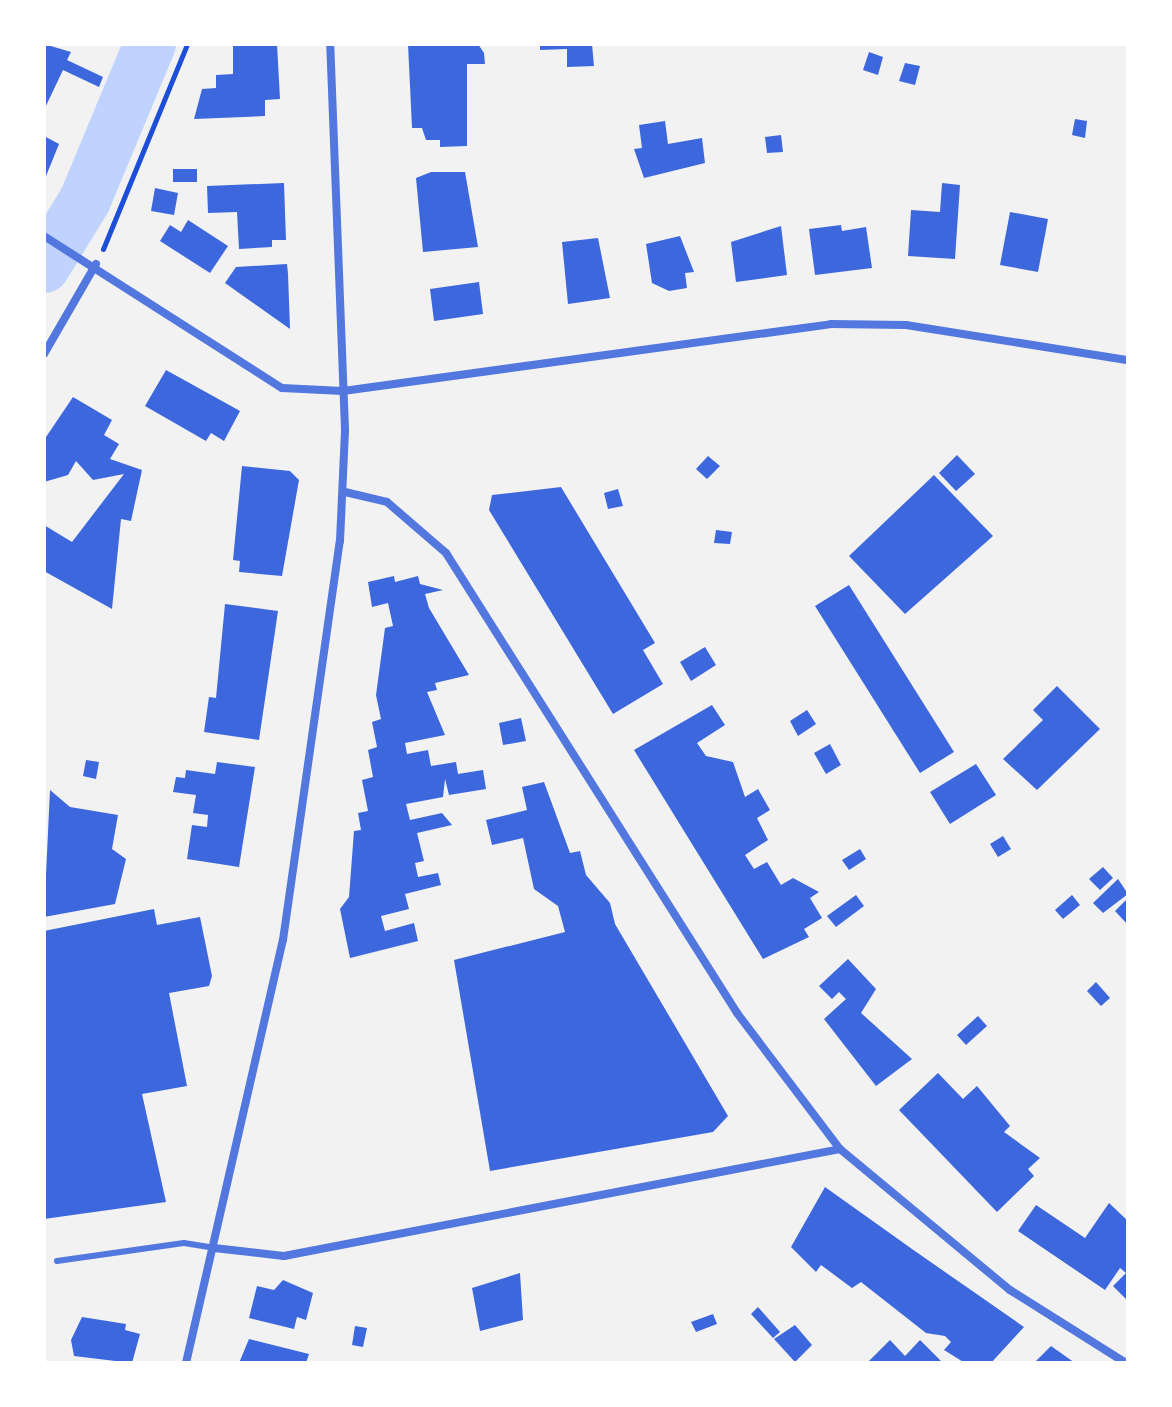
<!DOCTYPE html>
<html>
<head>
<meta charset="utf-8">
<style>
  body { margin:0 }
  #map { position:relative; width:1172px; height:1407px; overflow:hidden; background:#f2f2f2; font-family:"Work Sans",sans-serif }
  div>[style] { position:absolute }
  .river>* { height:52px; margin:-26px; padding:0 26px; transform-origin:26px; border-radius:26px; background:#bfd3fe }
  .building>* { inset:0; background:#3d67dc }
  .path>* { height:5px; margin:-2.5px; padding:0 2.5px; transform-origin:2.5px; border-radius:2.5px; background:#1d4ed8 }
  .service>* { height:6px; margin:-3px; padding:0 3px; transform-origin:3px; border-radius:3px; background:#5277de }
  .minor>* { height:8px; margin:-4px; padding:0 4px; transform-origin:4px; border-radius:4px; background:#5277de }
  span { translate:-50% -50%; white-space:nowrap; text-align:center; line-height:1.15; -webkit-text-stroke:6px #fff; paint-order:stroke }
  .frame { position:absolute; inset:0; border:46px solid #fff; pointer-events:none }
</style>
</head>
<body>
<div id="map">
  <div class="river">
    <div style="left:44px;top:267px;width:79px;rotate:-58.5deg"></div>
    <div style="left:85px;top:200px;width:169px;rotate:-67.4deg"></div>
  </div>
  <div class="building">
    <div style="clip-path:polygon(44px 44px,71px 52px,67px 60px,103px 77px,99px 87px,63px 70px,44px 110px)"></div>
    <div style="clip-path:polygon(233px 44px,277px 44px,280px 99px,265px 100px,265px 116px,194px 119px,202px 89px,216px 88px,216px 75px,233px 74px)"></div>
    <div style="clip-path:polygon(408px 44px,478px 44px,484px 53px,485px 64px,467px 64px,467px 146px,440px 147px,440px 140px,426px 140px,422px 128px,412px 128px)"></div>
    <div style="clip-path:polygon(540px 44px,592px 44px,594px 66px,567px 67px,567px 49px,540px 50px)"></div>
    <div style="clip-path:polygon(869px 52px,883px 57px,878px 75px,863px 70px)"></div>
    <div style="clip-path:polygon(905px 63px,920px 66px,915px 85px,899px 81px)"></div>
    <div style="clip-path:polygon(1075px 119px,1087px 121px,1085px 138px,1072px 135px)"></div>
    <div style="clip-path:polygon(665px 121px,668px 144px,702px 138px,705px 163px,644px 178px,634px 149px,642px 148px,639px 125px)"></div>
    <div style="clip-path:polygon(781px 135px,783px 152px,767px 153px,765px 137px)"></div>
    <div style="clip-path:polygon(44px 136px,59px 144px,44px 181px)"></div>
    <div style="clip-path:polygon(173px 169px,197px 169px,197px 182px,173px 182px)"></div>
    <div style="clip-path:polygon(431px 172px,465px 172px,478px 247px,423px 252px,416px 178px)"></div>
    <div style="clip-path:polygon(284px 183px,286px 240px,272px 240px,272px 247px,239px 249px,237px 212px,208px 213px,207px 186px)"></div>
    <div style="clip-path:polygon(942px 183px,960px 185px,955px 259px,908px 256px,911px 210px,940px 212px)"></div>
    <div style="clip-path:polygon(155px 188px,178px 193px,174px 215px,151px 211px)"></div>
    <div style="clip-path:polygon(1010px 212px,1048px 219px,1038px 272px,1000px 265px)"></div>
    <div style="clip-path:polygon(188px 220px,228px 246px,210px 273px,160px 241px,170px 225px,181px 232px)"></div>
    <div style="clip-path:polygon(841px 225px,842px 231px,866px 227px,872px 268px,815px 275px,809px 229px)"></div>
    <div style="clip-path:polygon(781px 226px,787px 275px,736px 282px,731px 242px)"></div>
    <div style="clip-path:polygon(680px 236px,694px 272px,685px 273px,687px 288px,669px 291px,652px 283px,646px 244px)"></div>
    <div style="clip-path:polygon(598px 238px,610px 298px,568px 304px,562px 242px)"></div>
    <div style="clip-path:polygon(287px 264px,288px 274px,290px 329px,225px 283px,236px 267px)"></div>
    <div style="clip-path:polygon(479px 282px,483px 314px,434px 321px,430px 289px)"></div>
    <div style="clip-path:polygon(166px 370px,240px 411px,224px 441px,211px 433px,206px 441px,145px 406px)"></div>
    <div style="clip-path:polygon(73px 397px,112px 420px,104px 435px,119px 444px,110px 459px,142px 470px,131px 521px,121px 519px,112px 609px,44px 571px,44px 525px,72px 542px,124px 474px,93px 480px,76px 461px,68px 475px,44px 482px,44px 440px)"></div>
    <div style="clip-path:polygon(957px 455px,975px 474px,956px 491px,939px 473px)"></div>
    <div style="clip-path:polygon(708px 456px,720px 466px,707px 479px,696px 469px)"></div>
    <div style="clip-path:polygon(242px 466px,290px 471px,299px 480px,282px 576px,239px 572px,240px 561px,233px 560px)"></div>
    <div style="clip-path:polygon(934px 475px,993px 536px,905px 614px,849px 556px)"></div>
    <div style="clip-path:polygon(561px 487px,655px 643px,643px 650px,663px 684px,613px 714px,489px 510px,492px 495px)"></div>
    <div style="clip-path:polygon(618px 489px,623px 506px,608px 509px,604px 493px)"></div>
    <div style="clip-path:polygon(716px 530px,732px 532px,730px 544px,714px 543px)"></div>
    <div style="clip-path:polygon(394px 576px,395px 582px,418px 576px,420px 584px,443px 590px,425px 594px,429px 608px,469px 675px,435px 683px,437px 690px,427px 692px,445px 735px,405px 743px,407px 754px,428px 750px,431px 766px,456px 762px,458px 774px,483px 770px,486px 789px,449px 795px,445px 779px,443px 797px,406px 804px,410px 820px,442px 813px,452px 825px,417px 833px,424px 861px,415px 863px,418px 877px,438px 873px,441px 885px,405px 894px,409px 909px,381px 916px,385px 931px,414px 923px,418px 941px,350px 958px,340px 909px,349px 897px,354px 831px,361px 830px,358px 813px,368px 811px,362px 780px,373px 777px,368px 750px,377px 747px,372px 722px,381px 719px,376px 695px,385px 628px,393px 626px,388px 603px,372px 607px,368px 582px)"></div>
    <div style="clip-path:polygon(849px 585px,954px 752px,920px 773px,815px 606px)"></div>
    <div style="clip-path:polygon(225px 604px,278px 611px,259px 740px,204px 732px,209px 697px,216px 698px)"></div>
    <div style="clip-path:polygon(705px 647px,716px 665px,691px 681px,680px 662px)"></div>
    <div style="clip-path:polygon(1057px 686px,1100px 729px,1037px 790px,1003px 759px,1043px 720px,1033px 710px)"></div>
    <div style="clip-path:polygon(712px 705px,725px 725px,697px 743px,706px 756px,733px 762px,745px 797px,758px 789px,770px 810px,757px 818px,768px 840px,745px 855px,754px 869px,767px 862px,781px 885px,793px 878px,819px 892px,810px 898px,822px 918px,804px 929px,809px 937px,763px 959px,634px 750px)"></div>
    <div style="clip-path:polygon(807px 710px,816px 724px,798px 736px,790px 721px)"></div>
    <div style="clip-path:polygon(521px 718px,526px 741px,503px 745px,499px 723px)"></div>
    <div style="clip-path:polygon(830px 744px,841px 765px,826px 774px,814px 753px)"></div>
    <div style="clip-path:polygon(86px 760px,99px 762px,96px 779px,83px 776px)"></div>
    <div style="clip-path:polygon(217px 762px,255px 767px,239px 867px,187px 859px,192px 825px,207px 827px,208px 815px,193px 813px,196px 795px,173px 792px,176px 777px,185px 778px,186px 770px,215px 774px)"></div>
    <div style="clip-path:polygon(976px 764px,996px 795px,950px 824px,930px 792px)"></div>
    <div style="clip-path:polygon(544px 782px,570px 853px,580px 851px,586px 875px,610px 903px,615px 924px,728px 1116px,713px 1132px,490px 1171px,454px 960px,565px 932px,558px 906px,534px 889px,523px 838px,492px 845px,486px 820px,527px 810px,522px 787px)"></div>
    <div style="clip-path:polygon(50px 790px,70px 807px,118px 815px,112px 849px,126px 859px,115px 904px,44px 917px)"></div>
    <div style="clip-path:polygon(1003px 836px,1011px 849px,998px 857px,990px 844px)"></div>
    <div style="clip-path:polygon(860px 849px,866px 859px,849px 870px,842px 860px)"></div>
    <div style="clip-path:polygon(1103px 867px,1113px 878px,1100px 890px,1089px 879px)"></div>
    <div style="clip-path:polygon(1118px 879px,1128px 894px,1103px 913px,1093px 903px)"></div>
    <div style="clip-path:polygon(856px 895px,864px 906px,836px 927px,827px 916px)"></div>
    <div style="clip-path:polygon(1072px 895px,1080px 905px,1063px 919px,1055px 910px)"></div>
    <div style="clip-path:polygon(1128px 898px,1128px 925px,1115px 911px)"></div>
    <div style="clip-path:polygon(154px 909px,157px 925px,200px 917px,212px 976px,209px 986px,169px 993px,187px 1086px,142px 1094px,166px 1202px,44px 1219px,44px 931px)"></div>
    <div style="clip-path:polygon(848px 959px,876px 989px,861px 1013px,912px 1059px,876px 1086px,824px 1019px,846px 999px,839px 992px,832px 999px,819px 986px)"></div>
    <div style="clip-path:polygon(1096px 982px,1110px 998px,1101px 1006px,1087px 991px)"></div>
    <div style="clip-path:polygon(978px 1016px,987px 1026px,966px 1045px,957px 1035px)"></div>
    <div style="clip-path:polygon(938px 1073px,963px 1099px,977px 1086px,1010px 1126px,1004px 1132px,1040px 1158px,1028px 1169px,1034px 1176px,997px 1212px,899px 1110px)"></div>
    <div style="clip-path:polygon(825px 1187px,912px 1249px,1024px 1327px,991px 1363px,965px 1363px,944px 1350px,951px 1342px,945px 1336px,926px 1333px,861px 1282px,852px 1288px,821px 1265px,816px 1272px,791px 1247px)"></div>
    <div style="clip-path:polygon(1109px 1203px,1128px 1221px,1128px 1301px,1113px 1286px,1126px 1273px,1120px 1268px,1105px 1290px,1018px 1231px,1036px 1205px,1085px 1238px)"></div>
    <div style="clip-path:polygon(520px 1273px,523px 1320px,480px 1331px,472px 1288px)"></div>
    <div style="clip-path:polygon(283px 1280px,313px 1293px,306px 1320px,297px 1317px,294px 1329px,249px 1318px,257px 1286px,274px 1290px)"></div>
    <div style="clip-path:polygon(758px 1307px,780px 1332px,773px 1338px,751px 1314px)"></div>
    <div style="clip-path:polygon(713px 1314px,717px 1324px,696px 1332px,691px 1322px)"></div>
    <div style="clip-path:polygon(82px 1317px,126px 1324px,125px 1330px,140px 1334px,132px 1363px,74px 1356px,71px 1340px)"></div>
    <div style="clip-path:polygon(795px 1325px,812px 1345px,795px 1362px,774px 1339px)"></div>
    <div style="clip-path:polygon(355px 1326px,367px 1328px,363px 1347px,352px 1345px)"></div>
    <div style="clip-path:polygon(249px 1339px,309px 1354px,306px 1363px,239px 1363px)"></div>
    <div style="clip-path:polygon(890px 1340px,905px 1356px,920px 1340px,943px 1363px,867px 1363px)"></div>
    <div style="clip-path:polygon(1051px 1346px,1075px 1363px,1034px 1363px)"></div>
  </div>
  <div class="path">
    <div style="left:103px;top:249px;width:222px;rotate:-67.7deg"></div>
  </div>
  <div class="service">
    <div style="left:57px;top:1261px;width:128px;rotate:-8.1deg"></div>
    <div style="left:184px;top:1243px;width:30px;rotate:9deg"></div>
  </div>
  <div class="minor">
    <div style="left:44px;top:236px;width:282px;rotate:32.6deg"></div>
    <div style="left:282px;top:388px;width:61px;rotate:2.8deg"></div>
    <div style="left:343px;top:391px;width:493px;rotate:-7.8deg"></div>
    <div style="left:831px;top:324px;width:75px;rotate:0.8deg"></div>
    <div style="left:906px;top:325px;width:225px;rotate:9deg"></div>
    <div style="left:44px;top:354px;width:104px;rotate:-60deg"></div>
    <div style="left:345px;top:492px;width:43px;rotate:13.4deg"></div>
    <div style="left:387px;top:502px;width:78px;rotate:40.8deg"></div>
    <div style="left:446px;top:553px;width:544px;rotate:57.68deg"></div>
    <div style="left:737px;top:1013px;width:171px;rotate:52.9deg"></div>
    <div style="left:840px;top:1149px;width:221px;rotate:39.7deg"></div>
    <div style="left:1010px;top:1290px;width:137px;rotate:32.2deg"></div>
    <div style="left:214px;top:1248px;width:70px;rotate:6.5deg"></div>
    <div style="left:284px;top:1256px;width:566px;rotate:-10.89deg"></div>
    <div style="left:186px;top:1363px;width:434px;rotate:-77.1deg"></div>
    <div style="left:283px;top:940px;width:403px;rotate:-81.9deg"></div>
    <div style="left:340px;top:541px;width:112px;rotate:-87.4deg"></div>
    <div style="left:345px;top:429px;width:385px;rotate:-92.2deg"></div>
  </div>
  <div class="frame"></div>
</div>
</body>
</html>
